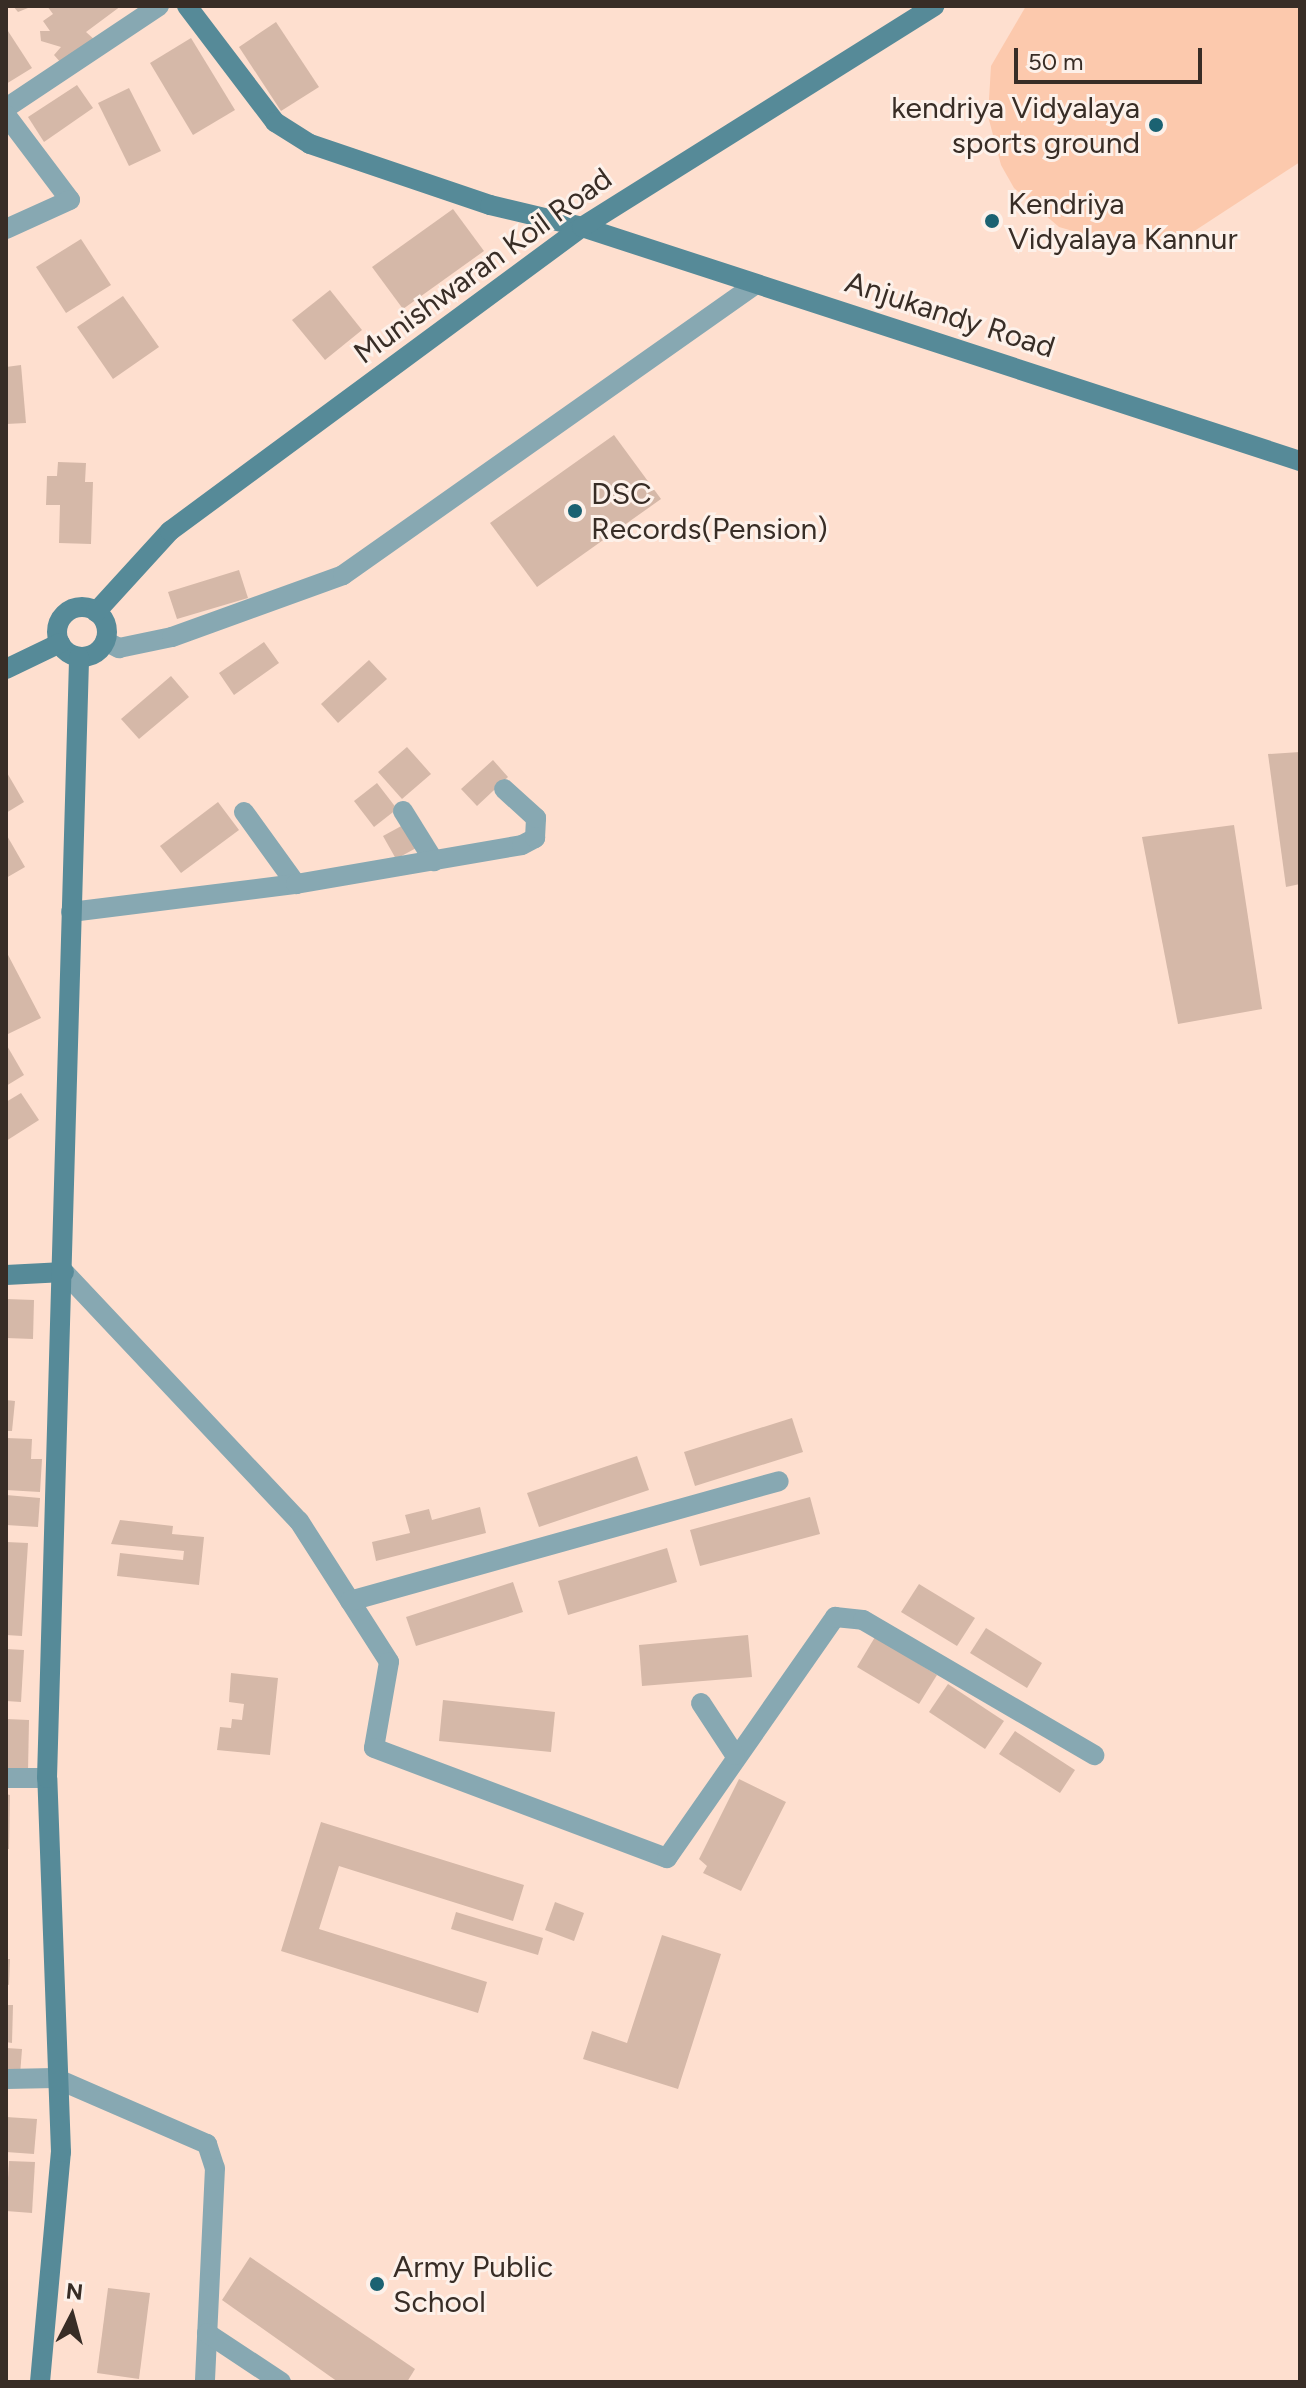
<!DOCTYPE html>
<html>
<head>
<meta charset="utf-8">
<style>
  body { margin:0 }
  #map { position:relative; width:1306px; height:2388px; overflow:hidden; background:#fedfcf; font-family:Figtree,sans-serif }
  div>[style] { position:absolute }
  .green>* { inset:0; background:#fcc9ad }
  .building>* { inset:0; background:#d5b8a8 }
  .street>* { height:20px; margin:-10px; padding:0 10px; transform-origin:10px; border-radius:10px; background:#87a8b2 }
  .secondary>* { height:20px; margin:-10px; padding:0 10px; transform-origin:10px; border-radius:10px; background:#568a98 }
  .secondary>.ring { margin:-10px; padding:0; box-sizing:content-box; background:none; border:20px solid #568a98; border-radius:50% }
  .dots>* { width:22px; height:22px; translate:-50% -50%; box-sizing:border-box; border:4px solid #fdf1ea; border-radius:50% }
  span { translate:-50% -50%; white-space:nowrap; text-align:center; line-height:1.15; -webkit-text-stroke:6px #fdf1ea; paint-order:stroke }
  .poi-label { font-size:30px; color:#382d26 }
  .right { translate:-100% -50%; text-align:right }
  .left { translate:0 -50%; text-align:left }
  .street-label { font-size:30px; color:#382d26 }
  .frame { position:absolute; inset:0; border:8px solid #382d26; pointer-events:none }
  .north { position:absolute; left:32px; top:2276px; width:80px; height:80px; -webkit-text-stroke:6px #fdf1ea; paint-order:stroke; rotate:6deg; font-size:22px; font-weight:700; line-height:32px; text-align:center; color:#382d26 }
  .north::after { content:''; display:block; margin:auto; width:28px; height:36px; background:#382d26; clip-path:polygon(50% 0,100% 100%,50% 72%,0 100%) }
  .scale { position:absolute; left:1014px; top:48px; width:188px; height:36px; box-sizing:border-box; border:4px solid #382d26; border-top:0; padding-left:10px; font-size:24px; line-height:28px; white-space:nowrap; color:#382d26; -webkit-text-stroke:6px #fdf1ea; paint-order:stroke }
</style>
</head>
<body>
<div id="map">
  <div class="green">
    <div style="clip-path:polygon(1026px 6px,1300px 6px,1300px 162px,1176px 243px,1122px 245px,1059px 227px,1014px 188px,1001px 165px,988px 116px,991px 66px)"></div>
  </div>
  <div class="building">
    <div style="clip-path:polygon(13px 6px,33px 6px,18px 12px)"></div>
    <div style="clip-path:polygon(47px 6px,121px 6px,86px 32px,96px 41px,62px 64px,54px 55px,61px 47px,41px 41px,40px 31px,50px 31px,43px 21px,53px 14px)"></div>
    <div style="clip-path:polygon(276px 22px,319px 87px,281px 111px,239px 47px)"></div>
    <div style="clip-path:polygon(6px 28px,32px 68px,6px 84px)"></div>
    <div style="clip-path:polygon(191px 38px,235px 110px,193px 135px,150px 63px)"></div>
    <div style="clip-path:polygon(77px 85px,93px 108px,44px 142px,28px 117px)"></div>
    <div style="clip-path:polygon(129px 88px,161px 151px,129px 166px,98px 103px)"></div>
    <div style="clip-path:polygon(453px 209px,484px 251px,403px 309px,372px 267px)"></div>
    <div style="clip-path:polygon(81px 239px,111px 285px,66px 313px,36px 267px)"></div>
    <div style="clip-path:polygon(330px 290px,362px 330px,325px 360px,292px 320px)"></div>
    <div style="clip-path:polygon(123px 296px,159px 347px,113px 379px,77px 327px)"></div>
    <div style="clip-path:polygon(21px 365px,26px 423px,6px 424px,6px 367px)"></div>
    <div style="clip-path:polygon(614px 435px,661px 499px,537px 587px,490px 523px)"></div>
    <div style="clip-path:polygon(58px 462px,86px 463px,85px 482px,93px 482px,91px 544px,59px 543px,60px 505px,46px 505px,47px 476px,57px 476px)"></div>
    <div style="clip-path:polygon(239px 570px,248px 598px,177px 619px,168px 592px)"></div>
    <div style="clip-path:polygon(264px 642px,279px 663px,234px 695px,219px 673px)"></div>
    <div style="clip-path:polygon(369px 660px,387px 679px,338px 723px,321px 704px)"></div>
    <div style="clip-path:polygon(171px 676px,189px 697px,139px 739px,121px 719px)"></div>
    <div style="clip-path:polygon(407px 747px,431px 774px,402px 799px,378px 772px)"></div>
    <div style="clip-path:polygon(1300px 752px,1300px 884px,1286px 887px,1268px 754px)"></div>
    <div style="clip-path:polygon(493px 760px,508px 777px,477px 806px,461px 789px)"></div>
    <div style="clip-path:polygon(6px 771px,24px 802px,6px 813px)"></div>
    <div style="clip-path:polygon(377px 783px,397px 809px,374px 827px,354px 801px)"></div>
    <div style="clip-path:polygon(218px 802px,239px 830px,181px 873px,160px 846px)"></div>
    <div style="clip-path:polygon(405px 824px,418px 847px,396px 859px,383px 836px)"></div>
    <div style="clip-path:polygon(1234px 825px,1262px 1009px,1178px 1024px,1142px 837px)"></div>
    <div style="clip-path:polygon(6px 834px,25px 867px,6px 878px)"></div>
    <div style="clip-path:polygon(6px 951px,41px 1018px,8px 1034px,6px 1031px)"></div>
    <div style="clip-path:polygon(6px 1044px,24px 1075px,6px 1086px)"></div>
    <div style="clip-path:polygon(21px 1093px,39px 1120px,6px 1141px,6px 1102px)"></div>
    <div style="clip-path:polygon(6px 1299px,34px 1300px,33px 1339px,6px 1338px)"></div>
    <div style="clip-path:polygon(6px 1400px,15px 1401px,12px 1431px,6px 1431px)"></div>
    <div style="clip-path:polygon(792px 1418px,803px 1452px,695px 1486px,684px 1452px)"></div>
    <div style="clip-path:polygon(6px 1438px,32px 1439px,31px 1459px,42px 1459px,40px 1492px,6px 1490px)"></div>
    <div style="clip-path:polygon(637px 1456px,649px 1490px,539px 1527px,527px 1493px)"></div>
    <div style="clip-path:polygon(6px 1495px,40px 1498px,38px 1527px,6px 1525px)"></div>
    <div style="clip-path:polygon(810px 1497px,820px 1534px,700px 1566px,690px 1530px)"></div>
    <div style="clip-path:polygon(480px 1507px,486px 1533px,376px 1561px,372px 1542px,410px 1533px,405px 1515px,429px 1509px,432px 1520px)"></div>
    <div style="clip-path:polygon(120px 1520px,173px 1526px,172px 1534px,204px 1537px,199px 1585px,117px 1576px,120px 1553px,183px 1560px,184px 1551px,111px 1544px)"></div>
    <div style="clip-path:polygon(6px 1542px,28px 1543px,22px 1636px,6px 1635px)"></div>
    <div style="clip-path:polygon(667px 1548px,677px 1582px,568px 1615px,558px 1581px)"></div>
    <div style="clip-path:polygon(513px 1582px,523px 1612px,416px 1646px,406px 1617px)"></div>
    <div style="clip-path:polygon(919px 1584px,975px 1618px,957px 1646px,901px 1612px)"></div>
    <div style="clip-path:polygon(986px 1628px,1042px 1663px,1027px 1688px,970px 1653px)"></div>
    <div style="clip-path:polygon(748px 1635px,752px 1677px,642px 1686px,639px 1645px)"></div>
    <div style="clip-path:polygon(875px 1637px,937px 1675px,919px 1704px,857px 1667px)"></div>
    <div style="clip-path:polygon(6px 1649px,24px 1650px,21px 1702px,6px 1701px)"></div>
    <div style="clip-path:polygon(231px 1673px,278px 1678px,270px 1755px,217px 1750px,220px 1727px,231px 1728px,232px 1719px,242px 1720px,244px 1704px,229px 1702px)"></div>
    <div style="clip-path:polygon(948px 1684px,1004px 1721px,985px 1749px,929px 1712px)"></div>
    <div style="clip-path:polygon(443px 1700px,555px 1712px,551px 1752px,439px 1741px)"></div>
    <div style="clip-path:polygon(6px 1719px,29px 1720px,28px 1771px,6px 1770px)"></div>
    <div style="clip-path:polygon(1015px 1731px,1075px 1770px,1060px 1793px,999px 1754px)"></div>
    <div style="clip-path:polygon(739px 1779px,786px 1802px,741px 1891px,703px 1873px,707px 1866px,699px 1859px)"></div>
    <div style="clip-path:polygon(6px 1794px,10px 1795px,9px 1849px,6px 1849px)"></div>
    <div style="clip-path:polygon(321px 1822px,524px 1885px,513px 1921px,339px 1866px,319px 1929px,487px 1982px,478px 2013px,281px 1951px)"></div>
    <div style="clip-path:polygon(555px 1902px,584px 1913px,574px 1941px,545px 1930px)"></div>
    <div style="clip-path:polygon(456px 1912px,543px 1938px,538px 1955px,451px 1929px)"></div>
    <div style="clip-path:polygon(662px 1935px,721px 1954px,678px 2089px,583px 2059px,592px 2031px,627px 2043px)"></div>
    <div style="clip-path:polygon(6px 1959px,10px 1959px,9px 1985px,6px 1984px)"></div>
    <div style="clip-path:polygon(6px 2005px,13px 2005px,12px 2043px,6px 2042px)"></div>
    <div style="clip-path:polygon(6px 2048px,22px 2049px,20px 2075px,6px 2074px)"></div>
    <div style="clip-path:polygon(6px 2117px,37px 2119px,34px 2154px,6px 2152px)"></div>
    <div style="clip-path:polygon(9px 2161px,35px 2162px,32px 2213px,6px 2211px)"></div>
    <div style="clip-path:polygon(250px 2257px,415px 2369px,407px 2382px,338px 2382px,222px 2300px)"></div>
    <div style="clip-path:polygon(108px 2288px,150px 2293px,139px 2379px,97px 2373px)"></div>
  </div>
  <div class="street">
    <div style="left:6px;top:108px;width:184px;rotate:-33.7deg"></div>
    <div style="left:6px;top:115px;width:106px;rotate:53deg"></div>
    <div style="left:70px;top:200px;width:70px;rotate:155.6deg"></div>
    <div style="left:105px;top:641px;width:16px;rotate:27deg"></div>
    <div style="left:119px;top:648px;width:54px;rotate:-11.7deg"></div>
    <div style="left:172px;top:637px;width:182px;rotate:-19.9deg"></div>
    <div style="left:343px;top:575px;width:505px;rotate:-35.17deg"></div>
    <div style="left:403px;top:811px;width:59px;rotate:58.2deg"></div>
    <div style="left:244px;top:812px;width:89px;rotate:54.2deg"></div>
    <div style="left:71px;top:912px;width:227px;rotate:-7.1deg"></div>
    <div style="left:296px;top:884px;width:229px;rotate:-9.8deg"></div>
    <div style="left:522px;top:845px;width:15px;rotate:-28deg"></div>
    <div style="left:535px;top:838px;width:20px;rotate:-87deg"></div>
    <div style="left:536px;top:818px;width:43px;rotate:-137.8deg"></div>
    <div style="left:64px;top:1272px;width:342px;rotate:46.7deg"></div>
    <div style="left:299px;top:1521px;width:167px;rotate:57.4deg"></div>
    <div style="left:389px;top:1662px;width:87px;rotate:99.9deg"></div>
    <div style="left:374px;top:1748px;width:313px;rotate:20.6deg"></div>
    <div style="left:667px;top:1858px;width:294px;rotate:-55.1deg"></div>
    <div style="left:835px;top:1617px;width:28px;rotate:6deg"></div>
    <div style="left:863px;top:1620px;width:268px;rotate:30.3deg"></div>
    <div style="left:350px;top:1601px;width:445px;rotate:-15.6deg"></div>
    <div style="left:701px;top:1703px;width:62px;rotate:56.8deg"></div>
    <div style="left:6px;top:1778px;width:41px"></div>
    <div style="left:6px;top:2079px;width:49px;rotate:-1.2deg"></div>
    <div style="left:55px;top:2078px;width:166px;rotate:23.5deg"></div>
    <div style="left:207px;top:2144px;width:25px;rotate:72deg"></div>
    <div style="left:215px;top:2168px;width:214px;rotate:92.7deg"></div>
    <div style="left:207px;top:2333px;width:89px;rotate:33.5deg"></div>
  </div>
  <div class="secondary">
    <div style="left:187px;top:6px;width:146px;rotate:52.8deg"></div>
    <div style="left:275px;top:122px;width:41px;rotate:32.2deg"></div>
    <div style="left:310px;top:144px;width:190px;rotate:18.7deg"></div>
    <div style="left:490px;top:205px;width:95px;rotate:13.4deg"></div>
    <div style="left:582px;top:227px;width:755px;rotate:18.05deg"></div>
    <div class="ring" style="left:57px;top:607px;width:30px;height:30px"></div>
    <div style="left:96px;top:612px;width:110px;rotate:-47.6deg"></div>
    <div style="left:170px;top:531px;width:512px;rotate:-36.42deg"></div>
    <div style="left:582px;top:227px;width:416px;rotate:-32.1deg"></div>
    <div style="left:6px;top:669px;width:60px;rotate:-25.7deg"></div>
    <div style="left:6px;top:1275px;width:58px;rotate:-3deg"></div>
    <div style="left:40px;top:2382px;width:231px;rotate:-84.8deg"></div>
    <div style="left:61px;top:2152px;width:374px;rotate:-92.1deg"></div>
    <div style="left:47px;top:1778px;width:1121px;rotate:-88.36deg"></div>
  </div>
  <div class="dots">
    <div style="left:1156px;top:125px;background:#1b6272"></div>
    <div style="left:992px;top:221px;background:#1b6272"></div>
    <div style="left:575px;top:511px;background:#1b6272"></div>
    <div style="left:377px;top:2284px;background:#1b6272"></div>
  </div>
  <div class="poi-label">
    <span class="right" style="left:1140px;top:125px">kendriya Vidyalaya<br>sports ground</span>
    <span class="left" style="left:1008px;top:221px">Kendriya<br>Vidyalaya Kannur</span>
    <span class="left" style="left:591px;top:511px">DSC<br>Records(Pension)</span>
    <span class="left" style="left:393px;top:2284px">Army Public<br>School</span>
  </div>
  <div class="street-label">
    <span style="left:483px;top:266px;rotate:-36deg">Munishwaran Koil Road</span>
    <span style="left:950px;top:315px;rotate:18deg">Anjukandy Road</span>
  </div>
  <div class="frame"></div>
  <div class="north">N</div>
  <div class="scale">50 m</div>
</div>
</body>
</html>
